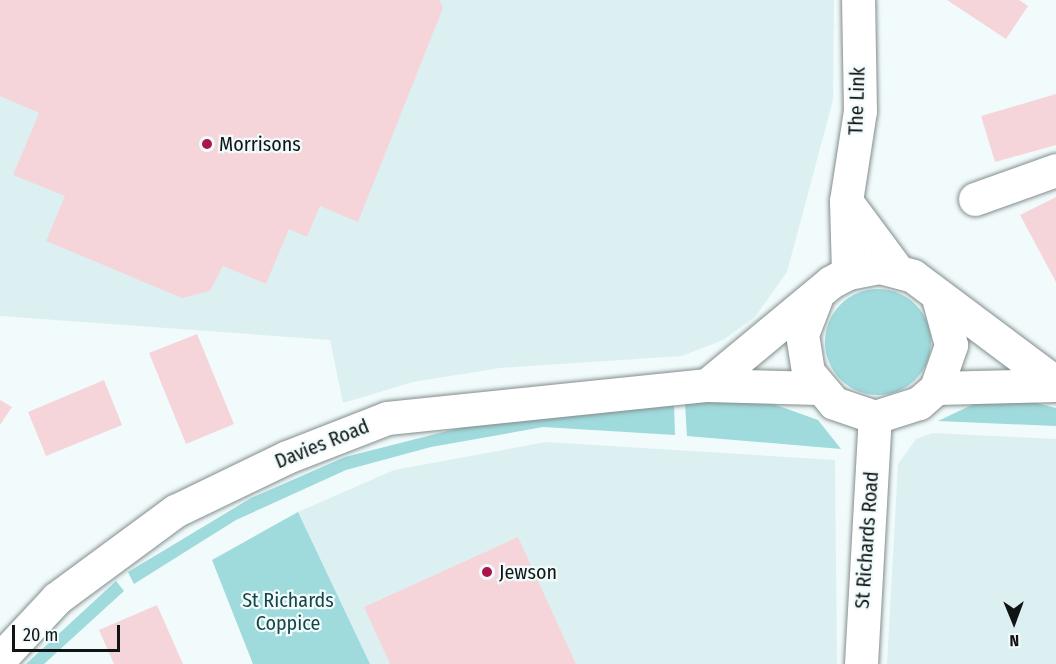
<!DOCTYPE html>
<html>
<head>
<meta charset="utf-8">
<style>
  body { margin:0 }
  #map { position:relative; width:1056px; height:664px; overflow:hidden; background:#f1fbfb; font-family:"Fira Sans Condensed",sans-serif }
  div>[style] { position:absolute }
  .built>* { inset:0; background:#ddf0f1 }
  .green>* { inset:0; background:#9fdadc }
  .round { border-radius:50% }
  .building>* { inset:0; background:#f6d5da }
  .roads { filter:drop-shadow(0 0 2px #848d8d) drop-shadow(0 0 2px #848d8d) }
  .minor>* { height:33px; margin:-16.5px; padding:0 16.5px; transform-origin:16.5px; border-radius:16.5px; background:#fff }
  .dots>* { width:16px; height:16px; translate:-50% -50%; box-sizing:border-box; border:3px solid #f1fbfb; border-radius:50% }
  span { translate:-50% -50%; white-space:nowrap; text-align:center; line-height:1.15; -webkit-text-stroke:4.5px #f1fbfb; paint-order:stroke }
  .street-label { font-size:20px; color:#101414 }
  .poi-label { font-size:20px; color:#101414 }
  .left { translate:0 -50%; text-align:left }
  .park-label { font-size:20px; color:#164547 }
  .north { position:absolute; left:984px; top:592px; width:60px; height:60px; -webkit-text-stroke:4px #f1fbfb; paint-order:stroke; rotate:179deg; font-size:16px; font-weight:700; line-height:24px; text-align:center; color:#101414 }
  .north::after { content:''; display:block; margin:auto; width:21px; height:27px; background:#101414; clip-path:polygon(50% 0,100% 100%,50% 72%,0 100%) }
  .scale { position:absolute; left:12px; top:625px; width:108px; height:27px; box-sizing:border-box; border:3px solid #101414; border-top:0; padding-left:8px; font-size:18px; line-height:21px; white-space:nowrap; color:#101414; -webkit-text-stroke:4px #f1fbfb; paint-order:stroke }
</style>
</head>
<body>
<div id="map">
  <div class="built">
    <div style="clip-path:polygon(0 0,834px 0,833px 100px,787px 272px,755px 317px,723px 340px,682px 356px,500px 368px,413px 382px,343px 403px,330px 340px,0 316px)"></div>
    <div style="clip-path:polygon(933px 433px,1056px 439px,1056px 664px,887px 664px,898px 464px,916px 439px)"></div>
    <div style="clip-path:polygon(546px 442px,835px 460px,837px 664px,370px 664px,298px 512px,394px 470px)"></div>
  </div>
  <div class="green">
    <div class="round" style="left:825px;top:289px;width:106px;height:106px"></div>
    <div style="clip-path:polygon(762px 400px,818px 420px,841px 449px,687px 436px,685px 403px)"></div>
    <div style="clip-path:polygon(1025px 400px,1056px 408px,1056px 426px,938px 421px,978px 402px)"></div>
    <div style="clip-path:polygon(674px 404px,675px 435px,543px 427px,431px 447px,346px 470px,236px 520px,134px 584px,128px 572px,251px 498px,345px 457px,471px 425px)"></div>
    <div style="clip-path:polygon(298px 512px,370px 664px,253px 664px,212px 560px)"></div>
    <div style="clip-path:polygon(116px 581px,124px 591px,44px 664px,26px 664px)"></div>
  </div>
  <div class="building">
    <div style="clip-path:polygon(0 0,439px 0,443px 8px,358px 222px,320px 206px,307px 237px,289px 229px,266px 284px,223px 266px,210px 291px,182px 298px,46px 241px,65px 196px,13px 175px,39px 113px,0 96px)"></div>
    <div style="clip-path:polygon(947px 0,1019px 0,1028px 6px,1006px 39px)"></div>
    <div style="clip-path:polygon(1056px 94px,1056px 145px,995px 162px,981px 116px)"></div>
    <div style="clip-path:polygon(1056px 197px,1056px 282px,1020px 215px)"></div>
    <div style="clip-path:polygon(197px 334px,234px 424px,186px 444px,149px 353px)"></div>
    <div style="clip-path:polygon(104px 380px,122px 425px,46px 456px,28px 412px)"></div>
    <div style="clip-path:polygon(0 400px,12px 407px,0 425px)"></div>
    <div style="clip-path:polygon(518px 537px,576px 664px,390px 664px,364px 607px)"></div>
    <div style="clip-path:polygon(157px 605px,183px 664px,114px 664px,99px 630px)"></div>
  </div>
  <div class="roads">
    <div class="minor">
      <div style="left:975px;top:199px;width:86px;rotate:-19.7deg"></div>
      <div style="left:846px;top:201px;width:86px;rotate:53.5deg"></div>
      <div style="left:848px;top:273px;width:72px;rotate:-91.6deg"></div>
      <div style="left:846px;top:201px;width:91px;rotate:-81.2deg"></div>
      <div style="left:860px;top:111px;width:111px;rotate:-91deg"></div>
      <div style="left:816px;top:298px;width:39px;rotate:111deg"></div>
      <div style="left:802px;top:334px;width:38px;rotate:81deg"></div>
      <div style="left:808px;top:372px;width:40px;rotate:50deg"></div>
      <div style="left:834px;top:403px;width:43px;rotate:18.9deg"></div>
      <div style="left:875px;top:417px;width:46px;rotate:-17.7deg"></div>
      <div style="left:919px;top:403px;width:23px;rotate:-41deg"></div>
      <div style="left:936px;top:388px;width:46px;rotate:-70.8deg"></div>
      <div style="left:951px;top:345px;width:46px;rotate:-105.3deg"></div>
      <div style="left:707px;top:385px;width:161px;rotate:-39.7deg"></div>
      <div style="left:831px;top:282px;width:19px;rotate:-28deg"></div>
      <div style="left:848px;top:273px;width:33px;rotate:-11deg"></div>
      <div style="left:880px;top:267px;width:34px;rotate:15deg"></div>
      <div style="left:913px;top:276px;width:179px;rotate:36.8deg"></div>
      <div style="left:936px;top:388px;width:120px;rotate:-1.4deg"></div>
      <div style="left:0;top:659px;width:83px;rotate:-46.9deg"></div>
      <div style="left:57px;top:598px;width:147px;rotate:-36.4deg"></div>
      <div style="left:175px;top:511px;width:124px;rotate:-25.7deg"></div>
      <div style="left:287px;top:457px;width:107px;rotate:-21.3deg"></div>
      <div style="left:387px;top:418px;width:322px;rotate:-5.9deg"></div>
      <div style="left:707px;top:385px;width:111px;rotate:1.5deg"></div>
      <div style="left:861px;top:664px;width:247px;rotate:-86.8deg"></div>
    </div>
  </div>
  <div class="dots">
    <div style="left:207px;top:144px;background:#a9164b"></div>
    <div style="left:487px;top:572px;background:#a9164b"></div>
  </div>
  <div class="street-label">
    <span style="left:857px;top:101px;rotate:-88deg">The Link</span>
    <span style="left:322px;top:444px;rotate:-22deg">Davies Road</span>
    <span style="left:867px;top:540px;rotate:-86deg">St Richards Road</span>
  </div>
  <div class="poi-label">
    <span class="left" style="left:219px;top:144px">Morrisons</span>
    <span class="left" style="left:499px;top:572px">Jewson</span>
  </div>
  <div class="park-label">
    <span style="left:288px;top:612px">St Richards<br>Coppice</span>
  </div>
  <div class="north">N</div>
  <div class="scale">20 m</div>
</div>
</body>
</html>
